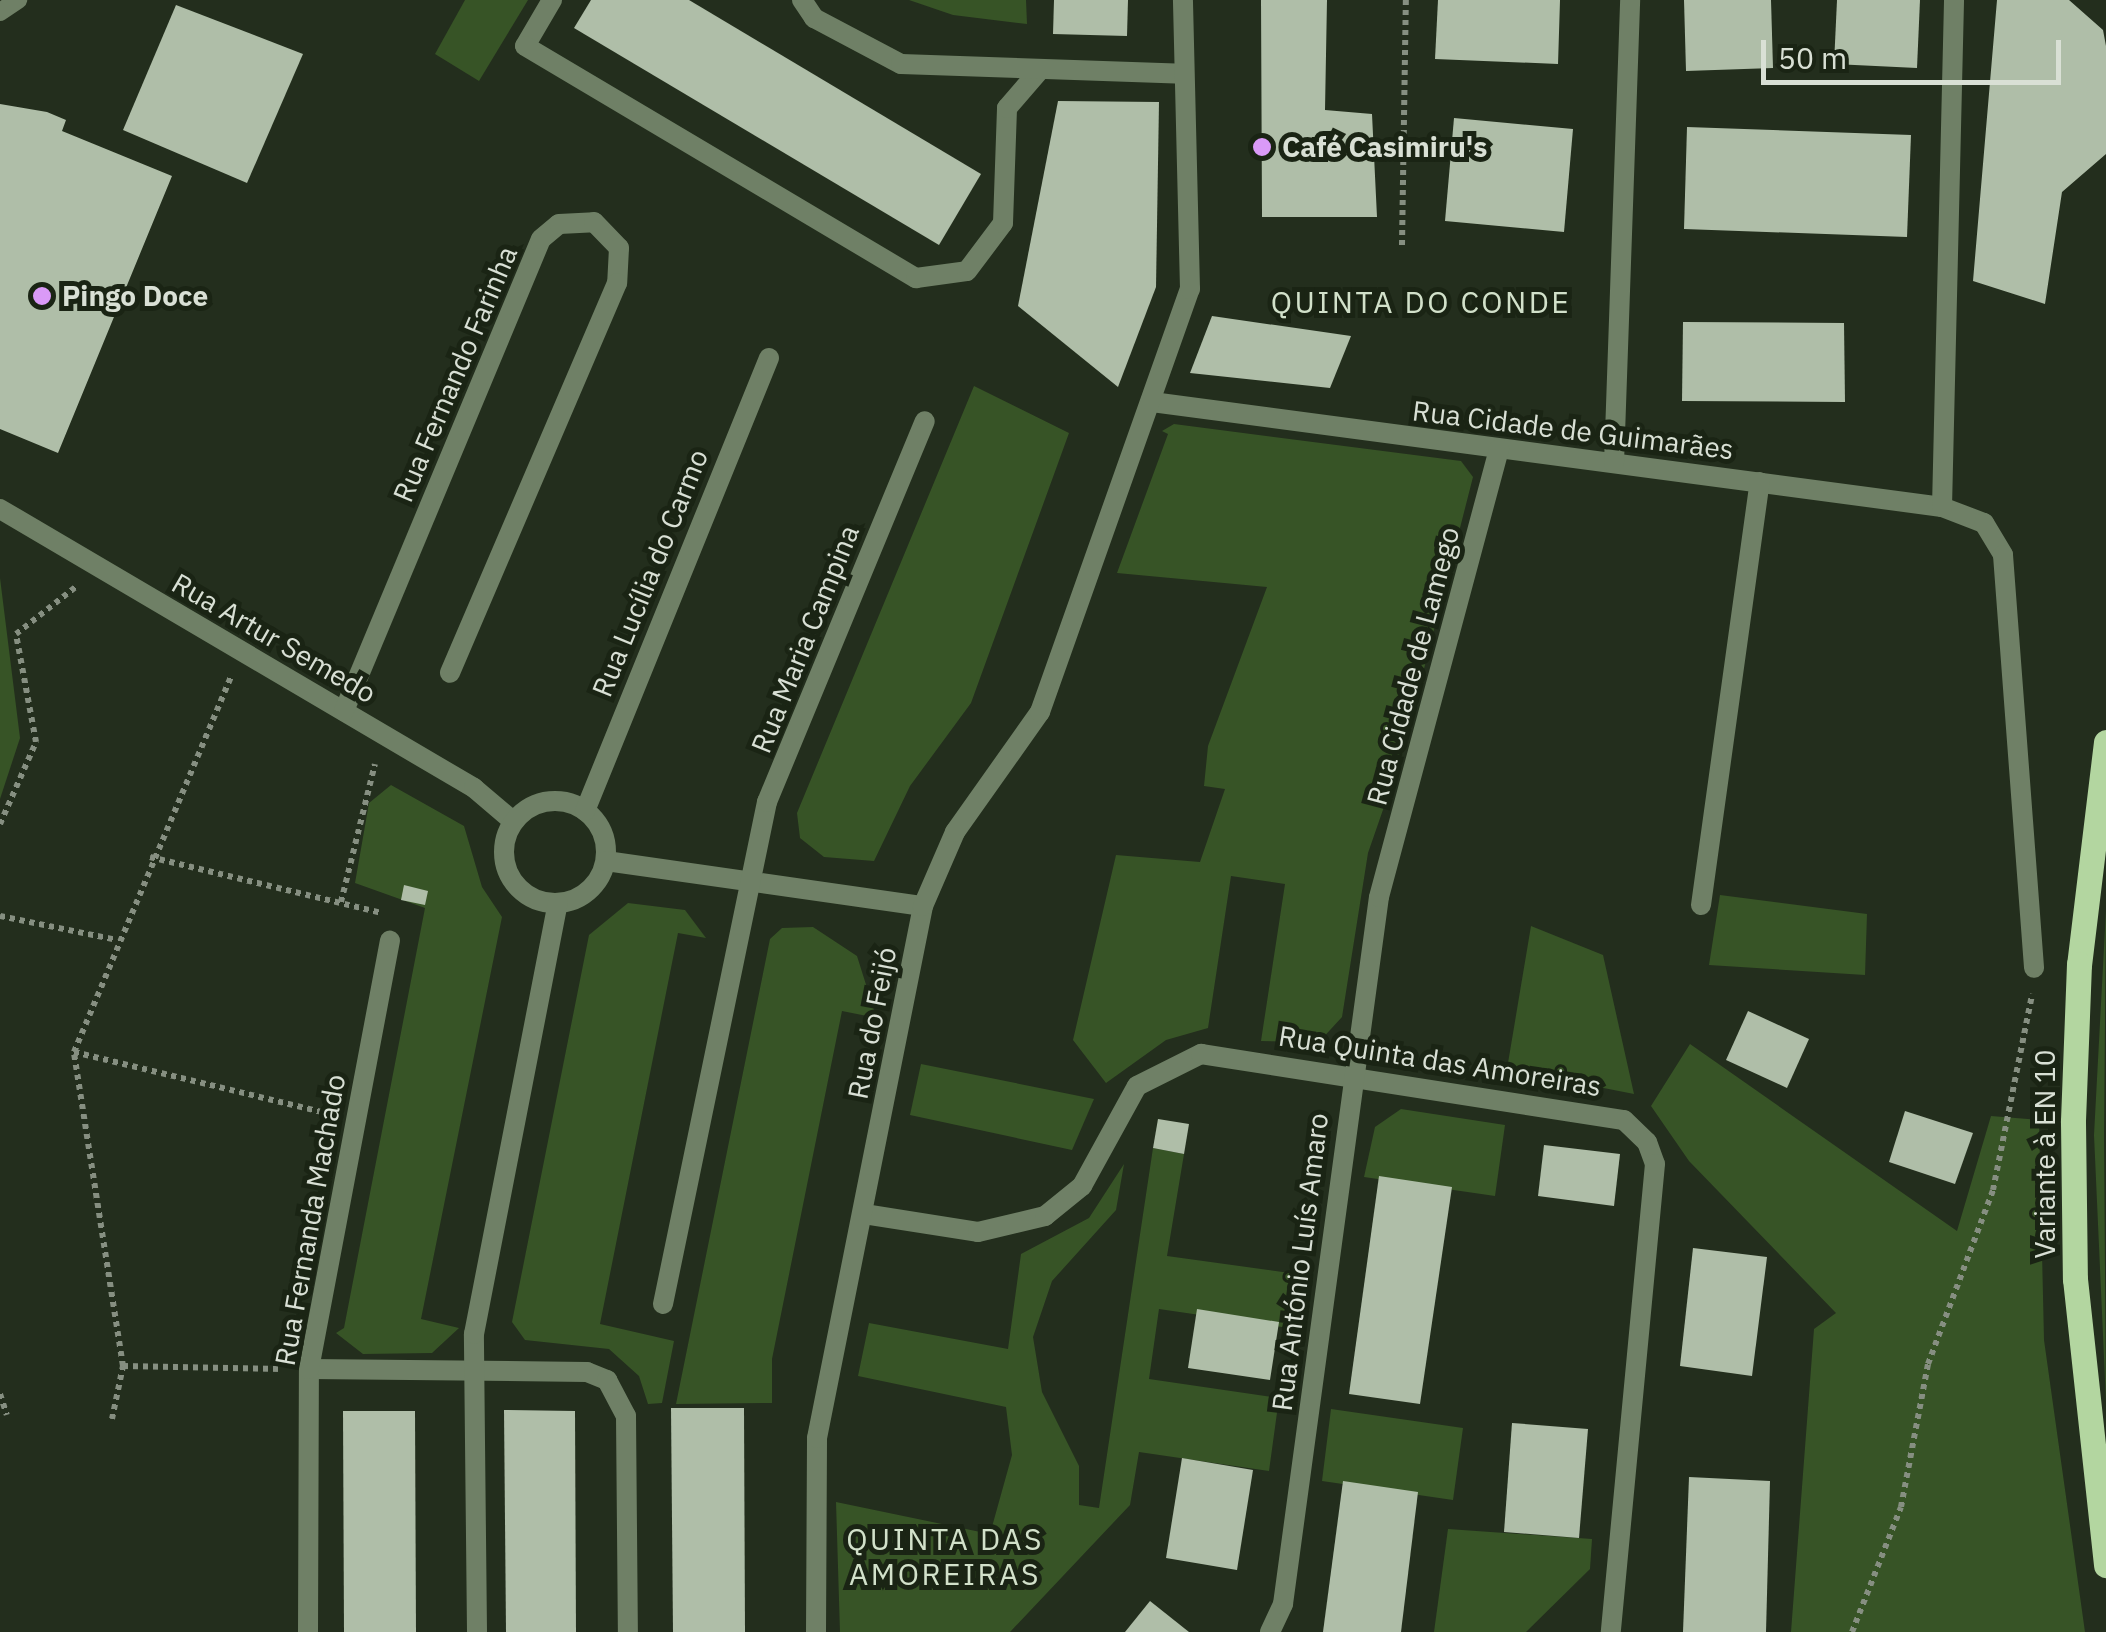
<!DOCTYPE html>
<html>
<head>
<meta charset="utf-8">
<style>
  body { margin:0 }
  #map { position:relative; width:2106px; height:1632px; overflow:hidden; background:#232e1d; font-family:"IBM Plex Sans",sans-serif }
  div>[style] { position:absolute }
  .green>* { inset:0; background:#375426 }
  .building>* { inset:0; background:#afbea8 }
  .path>* { height:6px; margin-top:-3px; transform-origin:0; background:repeating-linear-gradient(90deg,#868f81 0 5px,transparent 0 10px) }
  .service>* { height:18px; margin:-9px; padding:0 9px; transform-origin:9px; border-radius:9px; background:#6f8066 }
  .minor>* { height:20px; margin:-10px; padding:0 10px; transform-origin:10px; border-radius:10px; background:#6f8066 }
  .minor>.ring { margin:-10px; padding:0; box-sizing:content-box; background:none; border:20px solid #6f8066; border-radius:50% }
  .primary>* { height:25px; margin:-12.5px; padding:0 12.5px; transform-origin:12.5px; border-radius:12.5px; background:#b3d6a0 }
  .dots>* { width:28px; height:28px; translate:-50% -50%; box-sizing:border-box; border:5px solid #1a2414; border-radius:50% }
  span { translate:-50% -50%; white-space:nowrap; text-align:center; line-height:1.15; -webkit-text-stroke:10px #1a2414; paint-order:stroke }
  .poi-label { font-size:28px; color:#d9e0d5; font-weight:700 }
  .left { translate:0 -50%; text-align:left }
  .street-label { font-size:28px; color:#d9e0d5 }
  .neighbourhood-label { font-size:30px; color:#d2e1ca; letter-spacing:2.5px }
  .scale { position:absolute; left:1761px; top:40px; width:300px; height:45px; box-sizing:border-box; border:5px solid #d9e0d5; border-top:0; padding-left:12px; font-size:30px; line-height:35px; white-space:nowrap; color:#d9e0d5; -webkit-text-stroke:8px #1a2414; paint-order:stroke }
</style>
</head>
<body>
<div id="map">
  <div class="green">
    <div style="clip-path:polygon(465px 0,528px 0,479px 81px,435px 54px)"></div>
    <div style="clip-path:polygon(909px 0,1026px 0,1027px 24px,953px 15px)"></div>
    <div style="clip-path:polygon(974px 386px,1069px 433px,971px 703px,910px 786px,874px 861px,824px 857px,800px 838px,797px 813px)"></div>
    <div style="clip-path:polygon(1174px 424px,1461px 461px,1473px 477px,1402px 755px,1368px 853px,1342px 1017px,1319px 1042px,1261px 1041px,1285px 884px,1231px 876px,1208px 1028px,1166px 1040px,1106px 1083px,1073px 1040px,1116px 855px,1200px 862px,1225px 789px,1204px 786px,1208px 746px,1267px 587px,1117px 573px,1168px 434px,1162px 431px)"></div>
    <div style="clip-path:polygon(0 578px,20px 738px,0 799px)"></div>
    <div style="clip-path:polygon(391px 785px,464px 826px,482px 887px,502px 917px,421px 1319px,459px 1328px,432px 1353px,363px 1354px,336px 1333px,344px 1328px,425px 908px,355px 883px,369px 803px)"></div>
    <div style="clip-path:polygon(1720px 895px,1867px 914px,1865px 975px,1709px 965px)"></div>
    <div style="clip-path:polygon(628px 903px,685px 910px,706px 938px,678px 933px,600px 1324px,674px 1341px,662px 1403px,648px 1404px,639px 1376px,609px 1349px,525px 1340px,512px 1322px,589px 935px)"></div>
    <div style="clip-path:polygon(2106px 910px,2104px 1136px,2106px 1402px,2094px 1135px)"></div>
    <div style="clip-path:polygon(1531px 926px,1603px 955px,1634px 1094px,1507px 1069px)"></div>
    <div style="clip-path:polygon(813px 927px,857px 956px,874px 1010px,872px 1017px,842px 1011px,772px 1359px,772px 1403px,676px 1404px,770px 939px,782px 928px)"></div>
    <div style="clip-path:polygon(1690px 1044px,1957px 1231px,1991px 1116px,2039px 1120px,2044px 1340px,2085px 1632px,1791px 1632px,1814px 1329px,1836px 1313px,1689px 1161px,1651px 1106px)"></div>
    <div style="clip-path:polygon(921px 1064px,1094px 1099px,1072px 1150px,910px 1115px)"></div>
    <div style="clip-path:polygon(1401px 1109px,1505px 1125px,1495px 1196px,1364px 1177px,1375px 1127px)"></div>
    <div style="clip-path:polygon(1153px 1148px,1184px 1154px,1167px 1256px,1297px 1274px,1289px 1328px,1159px 1309px,1149px 1379px,1279px 1398px,1269px 1471px,1139px 1452px,1130px 1505px,1010px 1632px,840px 1632px,836px 1502px,990px 1534px,1012px 1455px,1006px 1407px,858px 1376px,869px 1323px,1008px 1349px,1021px 1254px,1089px 1218px,1124px 1164px,1116px 1210px,1052px 1281px,1033px 1337px,1042px 1392px,1079px 1466px,1079px 1505px,1099px 1508px)"></div>
    <div style="clip-path:polygon(1331px 1409px,1463px 1428px,1453px 1500px,1322px 1481px)"></div>
    <div style="clip-path:polygon(1448px 1529px,1592px 1539px,1590px 1569px,1526px 1632px,1434px 1632px)"></div>
  </div>
  <div class="building">
    <div style="clip-path:polygon(591px 0,689px 0,981px 174px,939px 245px,574px 28px)"></div>
    <div style="clip-path:polygon(1054px 0,1128px 0,1127px 36px,1053px 34px)"></div>
    <div style="clip-path:polygon(1261px 0,1327px 0,1325px 110px,1372px 114px,1377px 217px,1262px 217px)"></div>
    <div style="clip-path:polygon(1438px 0,1560px 0,1558px 64px,1435px 59px)"></div>
    <div style="clip-path:polygon(1684px 0,1771px 0,1773px 68px,1686px 71px)"></div>
    <div style="clip-path:polygon(1837px 0,1920px 0,1917px 68px,1834px 64px)"></div>
    <div style="clip-path:polygon(1997px 0,2069px 0,2103px 30px,2106px 46px,2106px 154px,2062px 192px,2045px 304px,1973px 281px)"></div>
    <div style="clip-path:polygon(176px 5px,303px 54px,247px 183px,123px 130px)"></div>
    <div style="clip-path:polygon(1058px 101px,1159px 102px,1156px 287px,1118px 387px,1018px 306px)"></div>
    <div style="clip-path:polygon(0 104px,47px 112px,66px 120px,62px 131px,172px 176px,58px 453px,0 429px)"></div>
    <div style="clip-path:polygon(1454px 118px,1573px 129px,1564px 232px,1445px 221px)"></div>
    <div style="clip-path:polygon(1687px 127px,1911px 135px,1907px 237px,1684px 229px)"></div>
    <div style="clip-path:polygon(1212px 316px,1351px 336px,1330px 388px,1190px 373px)"></div>
    <div style="clip-path:polygon(1683px 322px,1844px 323px,1845px 402px,1682px 401px)"></div>
    <div style="clip-path:polygon(404px 885px,428px 891px,425px 905px,401px 900px)"></div>
    <div style="clip-path:polygon(1748px 1011px,1809px 1039px,1787px 1088px,1726px 1060px)"></div>
    <div style="clip-path:polygon(1905px 1111px,1973px 1133px,1955px 1184px,1889px 1162px)"></div>
    <div style="clip-path:polygon(1158px 1119px,1189px 1124px,1184px 1154px,1153px 1148px)"></div>
    <div style="clip-path:polygon(1544px 1145px,1620px 1154px,1614px 1206px,1538px 1196px)"></div>
    <div style="clip-path:polygon(1379px 1176px,1452px 1187px,1420px 1404px,1349px 1394px)"></div>
    <div style="clip-path:polygon(1693px 1248px,1767px 1257px,1752px 1376px,1680px 1366px)"></div>
    <div style="clip-path:polygon(1197px 1309px,1279px 1322px,1270px 1380px,1188px 1368px)"></div>
    <div style="clip-path:polygon(671px 1408px,744px 1408px,745px 1632px,673px 1632px)"></div>
    <div style="clip-path:polygon(504px 1410px,575px 1411px,576px 1632px,506px 1632px)"></div>
    <div style="clip-path:polygon(343px 1411px,415px 1411px,416px 1632px,344px 1632px)"></div>
    <div style="clip-path:polygon(1512px 1423px,1588px 1429px,1579px 1538px,1504px 1532px)"></div>
    <div style="clip-path:polygon(1182px 1458px,1253px 1470px,1237px 1570px,1166px 1558px)"></div>
    <div style="clip-path:polygon(1689px 1477px,1770px 1481px,1766px 1632px,1683px 1632px)"></div>
    <div style="clip-path:polygon(1343px 1481px,1418px 1492px,1401px 1632px,1323px 1632px)"></div>
    <div style="clip-path:polygon(1150px 1601px,1189px 1632px,1125px 1632px)"></div>
  </div>
  <div class="path">
    <div style="left:1402px;top:245px;width:245px;rotate:-89.1deg"></div>
    <div style="left:0;top:824px;width:90px;rotate:-66.3deg"></div>
    <div style="left:36px;top:742px;width:110px;rotate:-100.5deg"></div>
    <div style="left:16px;top:634px;width:79px;rotate:-38.3deg"></div>
    <div style="left:150px;top:857px;width:239px;rotate:13.6deg"></div>
    <div style="left:341px;top:902px;width:142px;rotate:-76.2deg"></div>
    <div style="left:0;top:916px;width:119px;rotate:11.6deg"></div>
    <div style="left:74px;top:1052px;width:264px;rotate:13.6deg"></div>
    <div style="left:123px;top:1366px;width:160px;rotate:1.1deg"></div>
    <div style="left:0;top:1394px;width:22px;rotate:72deg"></div>
    <div style="left:112px;top:1419px;width:54px;rotate:-78.3deg"></div>
    <div style="left:123px;top:1366px;width:318px;rotate:-98.9deg"></div>
    <div style="left:74px;top:1052px;width:407px;rotate:-67.3deg"></div>
    <div style="left:1852px;top:1632px;width:134px;rotate:-68.6deg"></div>
    <div style="left:1901px;top:1507px;width:146px;rotate:-79.3deg"></div>
    <div style="left:1928px;top:1364px;width:186px;rotate:-69.5deg"></div>
    <div style="left:1993px;top:1190px;width:200px;rotate:-78.7deg"></div>
  </div>
  <div class="service">
    <div style="left:0;top:12px;width:22px;rotate:-34deg"></div>
  </div>
  <div class="minor">
    <div style="left:552px;top:0;width:53px;rotate:120.4deg"></div>
    <div style="left:525px;top:46px;width:455px;rotate:30.7deg"></div>
    <div style="left:916px;top:278px;width:51px;rotate:-7.8deg"></div>
    <div style="left:967px;top:271px;width:60px;rotate:-53.1deg"></div>
    <div style="left:1003px;top:223px;width:115px;rotate:-88deg"></div>
    <div style="left:1007px;top:108px;width:49px;rotate:-49.1deg"></div>
    <div style="left:802px;top:0;width:22px;rotate:56deg"></div>
    <div style="left:814px;top:18px;width:98px;rotate:27.9deg"></div>
    <div style="left:901px;top:64px;width:282px;rotate:2deg"></div>
    <div style="left:1152px;top:402px;width:797px;rotate:7.57deg"></div>
    <div style="left:1942px;top:507px;width:45px;rotate:20.9deg"></div>
    <div style="left:1984px;top:523px;width:37px;rotate:59deg"></div>
    <div style="left:2003px;top:555px;width:414px;rotate:85.7deg"></div>
    <div style="left:1614px;top:463px;width:463px;rotate:-88deg"></div>
    <div style="left:1942px;top:507px;width:507px;rotate:-88.64deg"></div>
    <div style="left:0;top:509px;width:550px;rotate:30.48deg"></div>
    <div style="left:474px;top:788px;width:52px;rotate:40.4deg"></div>
    <div style="left:344px;top:711px;width:511px;rotate:-67.35deg"></div>
    <div style="left:541px;top:239px;width:23px;rotate:-40deg"></div>
    <div style="left:559px;top:224px;width:35px;rotate:-3deg"></div>
    <div style="left:594px;top:222px;width:36px;rotate:46deg"></div>
    <div style="left:619px;top:248px;width:35px;rotate:93deg"></div>
    <div style="left:617px;top:283px;width:424px;rotate:113.2deg"></div>
    <div class="ring" style="left:504px;top:801px;width:82px;height:82px"></div>
    <div style="left:585px;top:811px;width:489px;rotate:-67.9deg"></div>
    <div style="left:606px;top:861px;width:320px;rotate:8.1deg"></div>
    <div style="left:1701px;top:905px;width:427px;rotate:-82.1deg"></div>
    <div style="left:864px;top:1214px;width:115px;rotate:9deg"></div>
    <div style="left:978px;top:1232px;width:69px;rotate:-13.4deg"></div>
    <div style="left:1045px;top:1216px;width:48px;rotate:-39deg"></div>
    <div style="left:1082px;top:1186px;width:114px;rotate:-61.2deg"></div>
    <div style="left:1137px;top:1086px;width:72px;rotate:-26.6deg"></div>
    <div style="left:1201px;top:1054px;width:428px;rotate:8.9deg"></div>
    <div style="left:1624px;top:1120px;width:32px;rotate:44deg"></div>
    <div style="left:1647px;top:1142px;width:23px;rotate:70deg"></div>
    <div style="left:1655px;top:1164px;width:470px;rotate:95.4deg"></div>
    <div style="left:663px;top:1304px;width:513px;rotate:-78.3deg"></div>
    <div style="left:767px;top:802px;width:412px;rotate:-67.5deg"></div>
    <div style="left:309px;top:1369px;width:278px;rotate:0.6deg"></div>
    <div style="left:587px;top:1372px;width:22px;rotate:22deg"></div>
    <div style="left:607px;top:1380px;width:41px;rotate:62.2deg"></div>
    <div style="left:626px;top:1416px;width:216px;rotate:89.5deg"></div>
    <div style="left:308px;top:1632px;width:263px;rotate:-89.8deg"></div>
    <div style="left:309px;top:1369px;width:436px;rotate:-79.3deg"></div>
    <div style="left:477px;top:1632px;width:298px;rotate:-90.6deg"></div>
    <div style="left:474px;top:1334px;width:439px;rotate:-79deg"></div>
    <div style="left:816px;top:1632px;width:194px;rotate:-89.7deg"></div>
    <div style="left:817px;top:1438px;width:542px;rotate:-78.73deg"></div>
    <div style="left:923px;top:906px;width:81px;rotate:-66.6deg"></div>
    <div style="left:955px;top:832px;width:147px;rotate:-54.7deg"></div>
    <div style="left:1040px;top:712px;width:449px;rotate:-70.5deg"></div>
    <div style="left:1190px;top:289px;width:289px;rotate:-91.4deg"></div>
    <div style="left:1270px;top:1632px;width:31px;rotate:-65deg"></div>
    <div style="left:1283px;top:1604px;width:713px;rotate:-82.27deg"></div>
    <div style="left:1379px;top:897px;width:464px;rotate:-75deg"></div>
  </div>
  <div class="primary">
    <div style="left:2106px;top:742px;width:224px;rotate:96.9deg"></div>
    <div style="left:2079px;top:964px;width:158px;rotate:92.2deg"></div>
    <div style="left:2073px;top:1122px;width:157px;rotate:89.3deg"></div>
    <div style="left:2075px;top:1279px;width:288px;rotate:83.8deg"></div>
  </div>
  <div class="dots">
    <div style="left:1262px;top:147px;background:#da9af7"></div>
    <div style="left:42px;top:296px;background:#da9af7"></div>
  </div>
  <div class="poi-label">
    <span class="left" style="left:1282px;top:147px">Café Casimiru's</span>
    <span class="left" style="left:62px;top:296px">Pingo Doce</span>
  </div>
  <div class="street-label">
    <span style="left:455px;top:374px;rotate:-67deg">Rua Fernando Farinha</span>
    <span style="left:1573px;top:430px;rotate:7deg">Rua Cidade de Guimarães</span>
    <span style="left:650px;top:573px;rotate:-68deg">Rua Lucília do Carmo</span>
    <span style="left:274px;top:638px;rotate:30deg">Rua Artur Semedo</span>
    <span style="left:805px;top:639px;rotate:-68deg">Rua Maria Campina</span>
    <span style="left:1413px;top:666px;rotate:-75deg">Rua Cidade de Lamego</span>
    <span style="left:872px;top:1023px;rotate:-79deg">Rua do Feijó</span>
    <span style="left:1440px;top:1061px;rotate:9deg">Rua Quinta das Amoreiras</span>
    <span style="left:2045px;top:1154px;rotate:-90deg">Variante à EN 10</span>
    <span style="left:310px;top:1220px;rotate:-80deg">Rua Fernanda Machado</span>
    <span style="left:1300px;top:1262px;rotate:-83deg">Rua António Luís Amaro</span>
  </div>
  <div class="neighbourhood-label">
    <span style="left:1421px;top:302px">QUINTA DO CONDE</span>
    <span style="left:945px;top:1556px">QUINTA DAS<br>AMOREIRAS</span>
  </div>
  <div class="scale">50 m</div>
</div>
</body>
</html>
